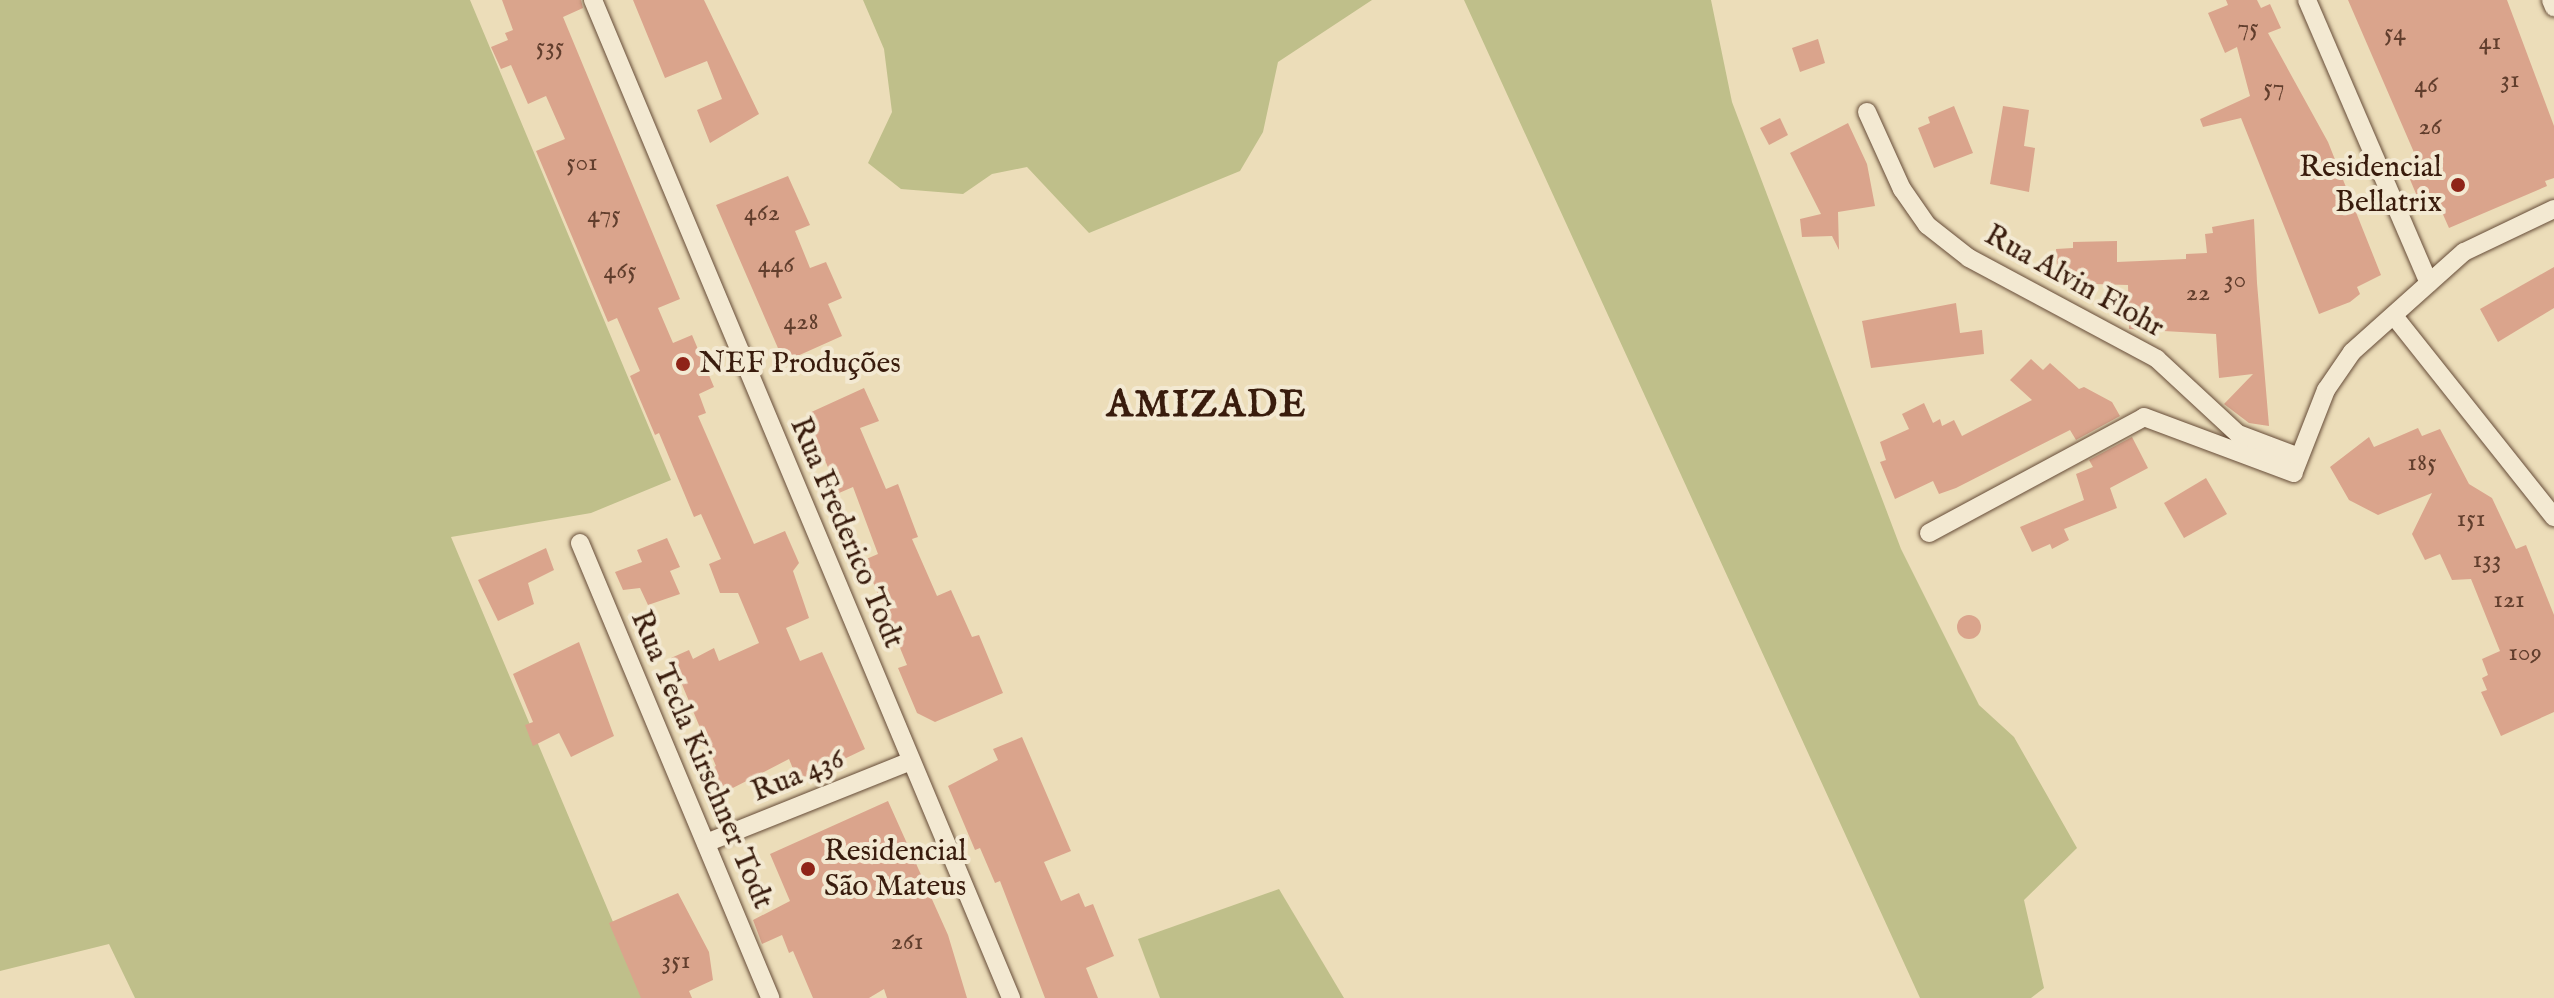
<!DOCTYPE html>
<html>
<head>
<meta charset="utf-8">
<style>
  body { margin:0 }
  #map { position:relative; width:2554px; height:998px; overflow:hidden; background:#ecddb9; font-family:"IM FELL English",serif }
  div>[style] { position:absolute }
  .green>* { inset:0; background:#bfbf8a }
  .building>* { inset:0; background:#daa48c }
  .round { border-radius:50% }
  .roads { filter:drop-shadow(0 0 2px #664c38) drop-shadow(0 0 2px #664c38) }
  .street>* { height:18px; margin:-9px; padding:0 9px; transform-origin:9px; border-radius:9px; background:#f3e9d2 }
  .dots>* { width:22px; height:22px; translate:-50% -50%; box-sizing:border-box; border:4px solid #f3e9d2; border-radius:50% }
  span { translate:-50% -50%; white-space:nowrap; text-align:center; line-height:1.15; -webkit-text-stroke:8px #f3e9d2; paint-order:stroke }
  .number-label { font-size:26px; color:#613e2d }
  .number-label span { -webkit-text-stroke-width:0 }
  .poi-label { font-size:30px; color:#391c0d }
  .right { translate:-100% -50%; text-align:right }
  .left { translate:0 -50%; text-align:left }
  .street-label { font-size:30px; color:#391c0d }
  .district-label { font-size:38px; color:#391c0d; font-weight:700; letter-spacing:2px }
</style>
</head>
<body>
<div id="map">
  <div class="green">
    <div style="clip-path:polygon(0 0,470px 0,671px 480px,591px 513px,451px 537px,645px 998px,135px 998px,109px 944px,0 971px)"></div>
    <div style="clip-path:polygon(863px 0,1372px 0,1278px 62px,1263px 132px,1240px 171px,1089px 233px,1027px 167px,992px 174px,963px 194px,901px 189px,868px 163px,892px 112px,884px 49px)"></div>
    <div style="clip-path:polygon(1464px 0,1711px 0,1732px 102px,1901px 549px,1979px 705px,2014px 737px,2077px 848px,2024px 900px,2044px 988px,2031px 998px,1920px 998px)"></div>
    <div style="clip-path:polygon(1279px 889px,1344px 998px,1160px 998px,1138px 939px)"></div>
  </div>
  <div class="building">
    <div style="clip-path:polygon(502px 0,581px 0,583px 8px,563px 17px,680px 299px,658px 308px,673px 343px,692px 335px,714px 387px,699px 394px,706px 413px,698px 416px,754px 544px,785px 531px,799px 563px,793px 571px,809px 618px,786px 628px,800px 661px,822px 652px,865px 749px,798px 781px,789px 759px,723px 793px,712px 768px,716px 766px,671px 658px,689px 650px,693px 659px,714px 648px,719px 661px,759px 643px,738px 593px,720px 593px,709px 564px,721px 559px,701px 514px,694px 517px,659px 433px,655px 435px,630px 376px,640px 371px,617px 318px,608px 322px,536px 151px,565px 139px,546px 96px,528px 104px,511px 65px,501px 69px,491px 47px,508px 40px,505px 33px,513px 30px)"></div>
    <div style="clip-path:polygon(633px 0,704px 0,759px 114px,710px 143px,697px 110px,722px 99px,707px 61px,665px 78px)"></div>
    <div style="clip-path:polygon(2226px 0,2257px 0,2261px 8px,2270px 4px,2281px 28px,2268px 33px,2328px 142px,2381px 275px,2357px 287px,2360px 294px,2350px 302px,2319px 314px,2241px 118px,2203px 127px,2200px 119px,2250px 96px,2237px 47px,2225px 53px,2208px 13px,2228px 5px)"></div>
    <div style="clip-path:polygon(2348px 0,2507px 0,2554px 126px,2554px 178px,2545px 181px,2547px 186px,2449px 228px,2437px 201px,2422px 208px,2406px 170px,2419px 164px)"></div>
    <div style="clip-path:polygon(1818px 39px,1825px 63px,1800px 72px,1792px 48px)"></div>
    <div style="clip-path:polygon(1954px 106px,1973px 153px,1934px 168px,1918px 128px,1930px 123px,1928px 117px)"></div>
    <div style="clip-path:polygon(2003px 106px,2029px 110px,2024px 146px,2035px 148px,2029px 192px,1990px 184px)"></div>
    <div style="clip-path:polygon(1780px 118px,1788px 135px,1769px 145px,1760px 128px)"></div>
    <div style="clip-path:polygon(1848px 123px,1867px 164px,1875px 206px,1838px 212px,1839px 250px,1832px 236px,1802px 237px,1800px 219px,1821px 214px,1790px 153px)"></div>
    <div style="clip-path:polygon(788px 176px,810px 225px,795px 231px,810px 268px,826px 262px,842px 298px,828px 304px,842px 336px,784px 362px,716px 205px)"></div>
    <div style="clip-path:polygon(2254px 219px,2257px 283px,2269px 426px,2249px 423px,2224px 404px,2253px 374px,2219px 378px,2216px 334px,2129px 329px,2128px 285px,2058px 283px,2056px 249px,2073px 248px,2073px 242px,2117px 241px,2117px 262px,2186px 259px,2186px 254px,2207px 253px,2205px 234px,2213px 233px,2212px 227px)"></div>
    <div style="clip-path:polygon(2554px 267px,2554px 308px,2498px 342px,2480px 309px)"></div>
    <div style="clip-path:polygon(1956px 303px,1960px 333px,1982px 330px,1984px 354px,1871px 368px,1862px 321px)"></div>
    <div style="clip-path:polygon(2031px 359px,2043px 370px,2050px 363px,2079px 389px,2084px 387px,2112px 402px,2120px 416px,2076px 440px,2070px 430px,1956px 488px,1939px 494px,1933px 481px,1895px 499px,1880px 462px,1886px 460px,1880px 442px,1909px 429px,1902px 414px,1924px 403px,1933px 423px,1940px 419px,1942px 426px,1954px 420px,1962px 436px,2032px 400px,2010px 380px)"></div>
    <div style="clip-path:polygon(864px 388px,879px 421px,860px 428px,886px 489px,898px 484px,918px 537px,912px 539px,937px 596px,951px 590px,972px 637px,979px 635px,1003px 693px,935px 722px,917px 713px,898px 668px,907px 665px,864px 560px,878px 554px,853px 487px,839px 493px,809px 423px,807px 414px)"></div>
    <div style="clip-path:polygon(2418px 428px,2422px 436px,2440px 429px,2469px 484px,2492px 498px,2516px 549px,2526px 545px,2554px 615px,2554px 712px,2501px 736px,2481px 692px,2487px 690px,2482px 678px,2488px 675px,2482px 659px,2500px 651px,2471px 579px,2452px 580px,2440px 554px,2425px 560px,2412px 534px,2432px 493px,2378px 515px,2349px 500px,2330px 467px,2369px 437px,2374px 447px)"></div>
    <div style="clip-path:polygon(2132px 437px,2148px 468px,2110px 488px,2117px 508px,2064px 529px,2069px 540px,2052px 549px,2050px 544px,2032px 552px,2020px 527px,2084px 500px,2076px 474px,2093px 467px,2089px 460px)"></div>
    <div style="clip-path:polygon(2206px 478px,2227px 514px,2184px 538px,2164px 503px)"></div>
    <div style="clip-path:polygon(667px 538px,680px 567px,670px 571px,680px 594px,648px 605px,640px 588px,623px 590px,615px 572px,642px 562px,637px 550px)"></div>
    <div style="clip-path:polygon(546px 548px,554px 570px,528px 583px,534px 604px,498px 621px,478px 580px)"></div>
    <div class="round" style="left:1957px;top:615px;width:24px;height:24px"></div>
    <div style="clip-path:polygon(579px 642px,614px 736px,571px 757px,559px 733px,533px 746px,525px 725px,533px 722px,513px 674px)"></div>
    <div style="clip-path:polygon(1022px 737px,1071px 851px,1044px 862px,1061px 901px,1079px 893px,1085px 907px,1093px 904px,1114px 956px,1086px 968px,1098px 998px,1045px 998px,1000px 881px,995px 883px,980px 848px,975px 850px,948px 786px,998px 760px,993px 749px)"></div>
    <div style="clip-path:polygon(888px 801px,948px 935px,967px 998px,887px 998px,884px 989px,869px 998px,813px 998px,793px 951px,789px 953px,782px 935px,762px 944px,753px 920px,790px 901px,770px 854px)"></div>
    <div style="clip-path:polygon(678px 893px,709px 952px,713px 980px,689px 991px,692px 998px,641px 998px,609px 923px)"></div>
  </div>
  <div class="roads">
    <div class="street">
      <div style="left:593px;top:0;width:1082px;rotate:67.27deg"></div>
      <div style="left:2307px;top:0;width:308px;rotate:66.7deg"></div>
      <div style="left:2551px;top:0;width:8px;rotate:67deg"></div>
      <div style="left:1867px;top:112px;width:85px;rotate:65.6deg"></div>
      <div style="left:1902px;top:189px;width:44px;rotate:55.2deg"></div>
      <div style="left:1927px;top:225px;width:53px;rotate:38.2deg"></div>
      <div style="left:1969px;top:258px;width:213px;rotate:28.2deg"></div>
      <div style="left:2157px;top:359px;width:110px;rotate:42.8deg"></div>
      <div style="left:2238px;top:434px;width:65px;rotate:20.7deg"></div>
      <div style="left:2394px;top:316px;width:257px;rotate:51.5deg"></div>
      <div style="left:2295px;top:469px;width:85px;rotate:-68.6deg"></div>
      <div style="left:2326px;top:390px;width:46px;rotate:-55.6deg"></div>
      <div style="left:2352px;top:352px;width:150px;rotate:-41.8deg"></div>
      <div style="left:2464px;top:252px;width:100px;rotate:-25.5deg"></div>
      <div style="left:1929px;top:533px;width:244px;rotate:-28.3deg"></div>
      <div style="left:2144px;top:417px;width:160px;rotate:20.5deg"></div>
      <div style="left:580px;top:543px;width:493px;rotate:67.3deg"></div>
      <div style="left:706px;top:843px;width:221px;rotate:-21.8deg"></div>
    </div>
  </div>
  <div class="dots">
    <div style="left:2458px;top:185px;background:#8f2418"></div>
    <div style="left:683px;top:364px;background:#8f2418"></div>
    <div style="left:808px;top:869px;background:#8f2418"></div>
  </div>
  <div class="number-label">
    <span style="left:2248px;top:28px">75</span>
    <span style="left:2395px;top:33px">54</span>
    <span style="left:2490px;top:42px">41</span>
    <span style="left:550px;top:47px">535</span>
    <span style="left:2510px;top:80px">31</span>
    <span style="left:2426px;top:85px">46</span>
    <span style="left:2274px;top:88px">57</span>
    <span style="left:2430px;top:127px">26</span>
    <span style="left:582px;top:163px">501</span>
    <span style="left:762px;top:213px">462</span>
    <span style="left:604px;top:215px">475</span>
    <span style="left:776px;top:265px">446</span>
    <span style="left:620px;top:271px">465</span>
    <span style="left:2235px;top:280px">30</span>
    <span style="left:2198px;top:293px">22</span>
    <span style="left:801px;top:322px">428</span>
    <span style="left:2422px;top:463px">185</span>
    <span style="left:2471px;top:519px">151</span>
    <span style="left:2487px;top:560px">133</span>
    <span style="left:2509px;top:600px">121</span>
    <span style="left:2525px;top:653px">109</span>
    <span style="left:907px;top:942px">261</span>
    <span style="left:676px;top:961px">351</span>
  </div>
  <div class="poi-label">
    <span class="right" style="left:2442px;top:185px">Residencial<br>Bellatrix</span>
    <span class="left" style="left:699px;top:364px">NEF Produções</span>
    <span class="left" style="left:824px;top:869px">Residencial<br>São Mateus</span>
  </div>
  <div class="street-label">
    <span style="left:2074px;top:282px;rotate:29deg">Rua Alvin Flohr</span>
    <span style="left:846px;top:533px;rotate:67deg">Rua Frederico Todt</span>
    <span style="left:701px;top:760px;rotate:67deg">Rua Tecla Kirschner Todt</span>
    <span style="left:798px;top:776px;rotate:-22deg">Rua 436</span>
  </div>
  <div class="district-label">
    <span style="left:1207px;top:407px">AMIZADE</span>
  </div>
</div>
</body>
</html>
